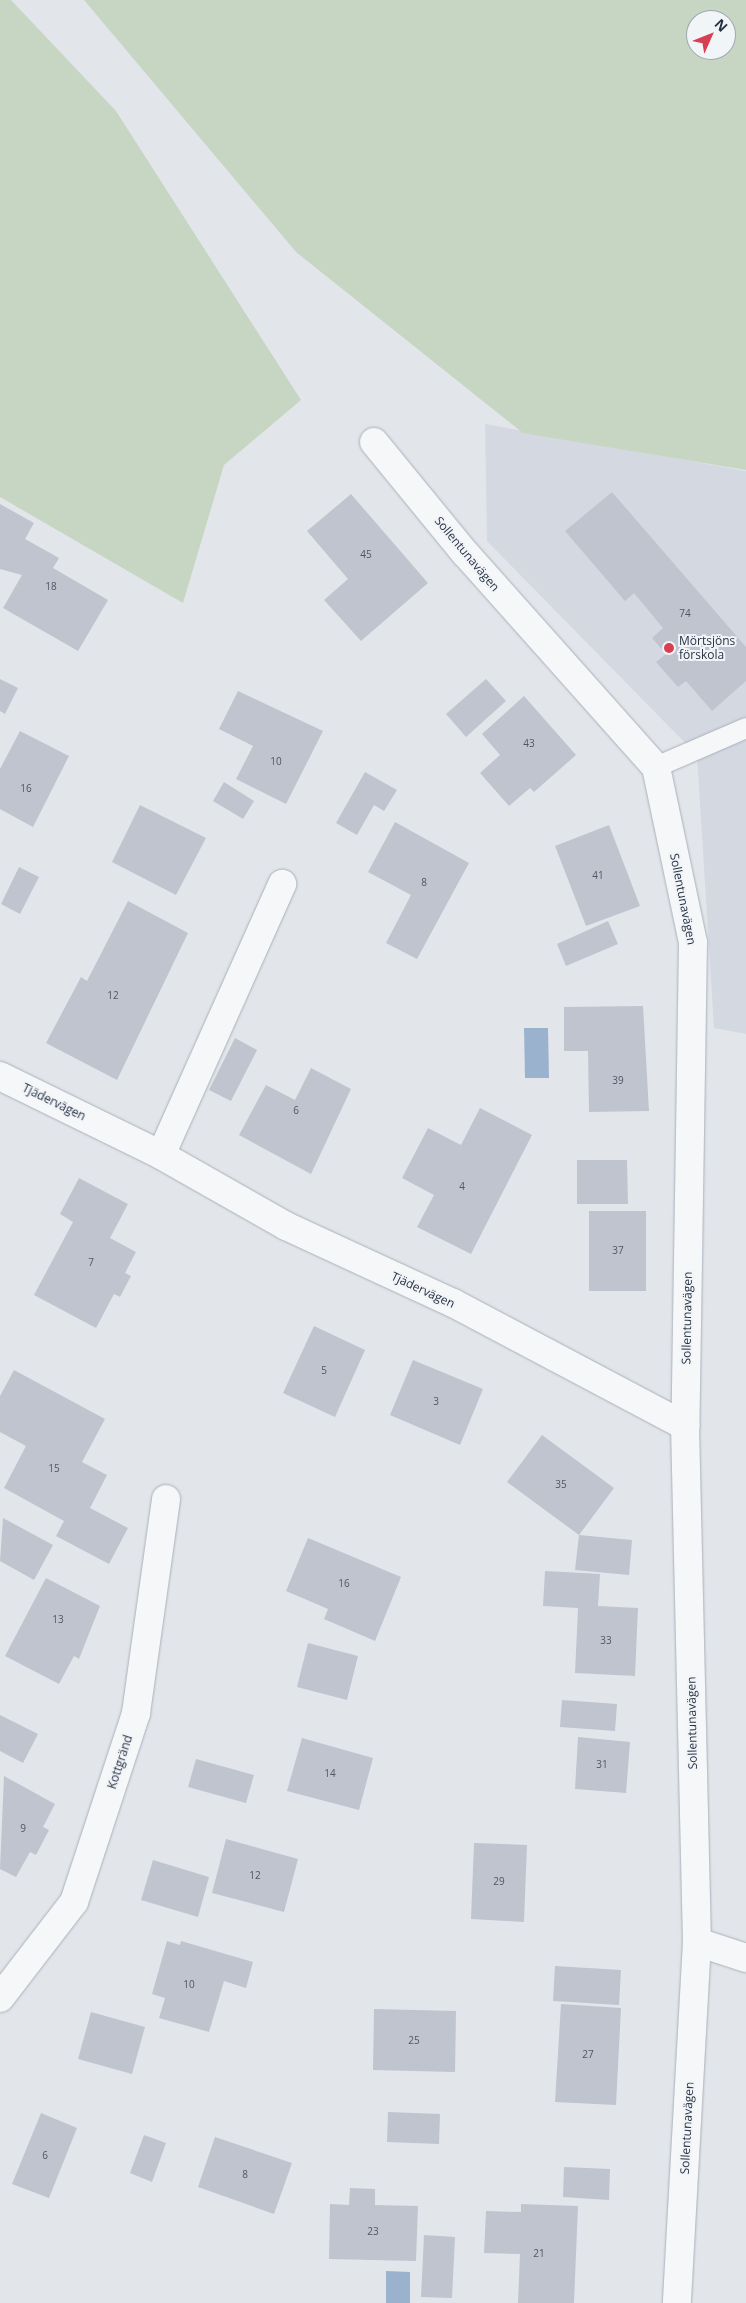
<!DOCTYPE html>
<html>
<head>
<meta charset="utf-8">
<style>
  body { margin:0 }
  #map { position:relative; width:746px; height:2303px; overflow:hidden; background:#e2e6eb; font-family:"Open Sans",sans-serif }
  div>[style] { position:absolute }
  .built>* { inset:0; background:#d4d8e1 }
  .green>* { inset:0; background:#c7d6c2 }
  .water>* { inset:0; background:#9bb2ce }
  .building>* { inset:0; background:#bfc4cf }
  .roads { filter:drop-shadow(0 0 1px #aab0b9) drop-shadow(0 0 1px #aab0b9) }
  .lane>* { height:20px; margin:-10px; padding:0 10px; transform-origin:10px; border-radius:10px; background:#f5f7f9 }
  .street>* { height:28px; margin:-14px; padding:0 14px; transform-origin:14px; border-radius:14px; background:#f5f7f9 }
  .dots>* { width:14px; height:14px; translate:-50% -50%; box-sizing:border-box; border:2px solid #f2f5f8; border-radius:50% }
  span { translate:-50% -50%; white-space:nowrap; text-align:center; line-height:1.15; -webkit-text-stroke:4px #f2f5f8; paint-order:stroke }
  .number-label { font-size:10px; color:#4e5668 }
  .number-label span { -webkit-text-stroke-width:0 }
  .street-label { font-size:12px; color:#283245 }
  .poi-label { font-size:12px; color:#283245 }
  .left { translate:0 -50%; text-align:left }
  .north { position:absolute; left:686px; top:10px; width:50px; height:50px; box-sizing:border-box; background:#f2f5f8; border:1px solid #a1a7b0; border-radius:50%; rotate:46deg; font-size:14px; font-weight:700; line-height:20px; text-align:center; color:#283245 }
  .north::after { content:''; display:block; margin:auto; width:18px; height:22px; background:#d93f52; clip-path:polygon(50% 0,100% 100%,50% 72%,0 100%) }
</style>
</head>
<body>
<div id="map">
  <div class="built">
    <div style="clip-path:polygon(485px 424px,746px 471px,746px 1034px,714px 1028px,697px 755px,487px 541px)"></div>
  </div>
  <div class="green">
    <div style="clip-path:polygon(0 0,11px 0,116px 111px,301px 400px,224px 465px,183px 603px,0 497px)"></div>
    <div style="clip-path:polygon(evenodd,84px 0,746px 0,746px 470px,523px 433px,296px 252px,84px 0,696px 20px,726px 20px,726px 50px,696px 50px,696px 20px)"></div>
  </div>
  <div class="water">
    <div style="clip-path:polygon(524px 1028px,548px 1028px,549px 1078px,525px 1078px)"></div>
    <div style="clip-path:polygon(386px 2271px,410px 2272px,410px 2303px,386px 2303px)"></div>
  </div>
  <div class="building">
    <div style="clip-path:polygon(612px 492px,746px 647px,746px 681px,712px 711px,686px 681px,678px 687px,656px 662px,666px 654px,652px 638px,663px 628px,634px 593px,625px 601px,565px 531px)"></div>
    <div style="clip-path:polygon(351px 494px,428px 583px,361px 641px,324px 600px,348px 579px,307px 531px)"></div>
    <div style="clip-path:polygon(0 504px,34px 523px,25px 539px,59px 558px,53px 568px,108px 600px,78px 651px,3px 608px,22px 575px,0 569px)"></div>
    <div style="clip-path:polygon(0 679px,18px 688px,5px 714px,0 711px)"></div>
    <div style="clip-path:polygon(486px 679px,506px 701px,466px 737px,446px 714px)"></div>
    <div style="clip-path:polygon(238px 691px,323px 731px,286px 804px,236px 779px,253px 746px,219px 729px)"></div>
    <div style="clip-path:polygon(524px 696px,576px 755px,534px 792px,530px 788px,509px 806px,480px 773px,500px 755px,482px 734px)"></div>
    <div style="clip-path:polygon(20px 731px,69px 756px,33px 827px,0 809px,0 769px)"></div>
    <div style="clip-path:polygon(365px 772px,397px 790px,384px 811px,374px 805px,357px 835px,336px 823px)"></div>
    <div style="clip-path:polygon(224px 782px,254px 801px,243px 819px,213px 801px)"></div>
    <div style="clip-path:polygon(140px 805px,206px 838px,176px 895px,112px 862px)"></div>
    <div style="clip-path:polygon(395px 822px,469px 863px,417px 959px,386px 943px,411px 895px,368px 872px)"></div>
    <div style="clip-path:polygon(609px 825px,640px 906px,586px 926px,555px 846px)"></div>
    <div style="clip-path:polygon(19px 867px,39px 877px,20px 914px,1px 904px)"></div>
    <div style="clip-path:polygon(128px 901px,188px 933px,117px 1080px,46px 1043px,81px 977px,87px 981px)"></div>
    <div style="clip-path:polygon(608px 921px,618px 944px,566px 966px,557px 944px)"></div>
    <div style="clip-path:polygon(643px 1006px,649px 1111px,589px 1112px,588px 1051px,564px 1051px,564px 1007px)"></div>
    <div style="clip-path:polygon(235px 1038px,257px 1050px,231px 1101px,209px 1090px)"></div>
    <div style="clip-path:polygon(311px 1068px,351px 1089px,311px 1174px,239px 1135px,266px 1085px,295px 1100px)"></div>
    <div style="clip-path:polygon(480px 1108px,532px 1135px,471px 1254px,417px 1227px,434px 1195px,402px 1178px,428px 1128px,461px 1145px)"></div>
    <div style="clip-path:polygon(577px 1160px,627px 1160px,628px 1204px,577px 1204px)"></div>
    <div style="clip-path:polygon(79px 1178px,128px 1204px,110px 1238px,136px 1252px,125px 1273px,131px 1276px,120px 1297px,114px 1294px,96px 1328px,34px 1295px,73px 1222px,60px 1214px)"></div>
    <div style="clip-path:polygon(589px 1211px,646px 1211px,646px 1291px,589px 1291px)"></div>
    <div style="clip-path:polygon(314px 1326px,365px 1350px,335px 1417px,283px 1393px)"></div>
    <div style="clip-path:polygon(413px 1360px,483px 1389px,460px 1445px,390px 1415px)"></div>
    <div style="clip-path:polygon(14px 1370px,105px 1419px,82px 1462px,107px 1475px,90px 1508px,128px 1528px,109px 1564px,56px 1536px,64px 1521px,4px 1488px,26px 1446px,0 1432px,0 1396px)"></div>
    <div style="clip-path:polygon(542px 1435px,614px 1488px,579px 1535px,507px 1482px)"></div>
    <div style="clip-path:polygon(3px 1518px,53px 1545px,34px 1580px,0 1561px)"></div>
    <div style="clip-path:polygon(579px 1535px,632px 1540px,629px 1575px,575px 1570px)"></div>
    <div style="clip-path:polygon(308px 1538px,401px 1577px,375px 1641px,324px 1619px,328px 1609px,286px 1591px)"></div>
    <div style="clip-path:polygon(545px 1571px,600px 1574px,598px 1606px,638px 1608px,635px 1676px,575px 1673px,578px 1608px,543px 1606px)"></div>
    <div style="clip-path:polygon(46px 1578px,100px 1606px,79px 1659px,74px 1656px,59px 1684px,5px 1656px)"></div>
    <div style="clip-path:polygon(308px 1643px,358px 1656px,347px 1700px,297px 1687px)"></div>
    <div style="clip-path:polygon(562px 1700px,617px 1704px,615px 1731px,560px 1727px)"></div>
    <div style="clip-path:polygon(0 1715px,38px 1734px,23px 1763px,0 1751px)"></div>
    <div style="clip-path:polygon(578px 1737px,630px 1742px,626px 1793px,575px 1789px)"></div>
    <div style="clip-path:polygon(302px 1738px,373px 1758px,359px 1810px,287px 1791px)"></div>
    <div style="clip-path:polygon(196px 1759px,254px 1775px,246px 1803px,188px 1787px)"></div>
    <div style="clip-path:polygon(4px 1776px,55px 1804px,43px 1827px,49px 1830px,36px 1855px,30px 1852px,16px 1877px,0 1869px)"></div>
    <div style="clip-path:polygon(226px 1839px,298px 1859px,284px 1912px,212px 1893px)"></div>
    <div style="clip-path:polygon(474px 1843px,527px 1845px,524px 1922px,471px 1919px)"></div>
    <div style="clip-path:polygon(153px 1860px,209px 1877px,198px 1917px,141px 1900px)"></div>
    <div style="clip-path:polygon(167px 1941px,180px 1945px,181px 1941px,253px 1962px,246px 1988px,224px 1981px,209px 2032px,159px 2018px,165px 1998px,152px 1994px)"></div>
    <div style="clip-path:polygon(555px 1966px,621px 1970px,619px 2005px,553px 2001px)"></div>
    <div style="clip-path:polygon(561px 2004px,621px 2008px,616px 2105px,555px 2102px)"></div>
    <div style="clip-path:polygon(374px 2009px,456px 2011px,455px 2072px,373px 2070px)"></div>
    <div style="clip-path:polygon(91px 2012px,145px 2027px,132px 2074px,78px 2059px)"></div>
    <div style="clip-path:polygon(388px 2112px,440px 2114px,439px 2144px,387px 2142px)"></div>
    <div style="clip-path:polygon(41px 2113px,77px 2128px,49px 2198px,12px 2184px)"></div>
    <div style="clip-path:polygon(144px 2135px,166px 2143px,152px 2182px,130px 2173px)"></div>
    <div style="clip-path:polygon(215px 2137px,292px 2163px,274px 2214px,198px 2187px)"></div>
    <div style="clip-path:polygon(564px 2167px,610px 2169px,609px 2200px,563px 2197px)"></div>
    <div style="clip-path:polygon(350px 2188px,375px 2189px,375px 2205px,418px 2206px,416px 2261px,329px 2259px,330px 2204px,349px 2205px)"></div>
    <div style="clip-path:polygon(521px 2204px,578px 2206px,574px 2303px,518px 2303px,520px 2254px,484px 2253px,486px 2211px,521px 2212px)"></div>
    <div style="clip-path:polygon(424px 2235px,455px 2237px,452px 2298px,421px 2297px)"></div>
  </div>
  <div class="roads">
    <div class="lane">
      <div style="left:656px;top:767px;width:98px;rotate:-23.4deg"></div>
    </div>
    <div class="street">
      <div style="left:374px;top:442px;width:144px;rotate:50.7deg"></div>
      <div style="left:465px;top:553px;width:287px;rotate:48.3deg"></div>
      <div style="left:656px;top:767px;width:179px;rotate:78.1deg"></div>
      <div style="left:693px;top:942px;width:484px;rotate:90.9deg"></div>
      <div style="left:685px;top:1426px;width:516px;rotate:88.67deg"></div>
      <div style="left:697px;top:1942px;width:362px;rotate:93.2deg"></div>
      <div style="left:0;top:1076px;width:179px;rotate:26.1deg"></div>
      <div style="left:161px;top:1155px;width:144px;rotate:29.6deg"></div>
      <div style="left:286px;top:1226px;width:184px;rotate:24.8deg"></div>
      <div style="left:453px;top:1303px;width:263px;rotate:27.9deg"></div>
      <div style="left:161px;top:1155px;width:297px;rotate:-65.9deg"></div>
      <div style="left:697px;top:1942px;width:52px;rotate:18.1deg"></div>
      <div style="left:0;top:1998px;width:121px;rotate:-52.4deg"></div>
      <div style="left:74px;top:1902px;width:199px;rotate:-71.8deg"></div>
      <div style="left:136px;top:1713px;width:216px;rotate:-82deg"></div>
    </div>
  </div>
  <div class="dots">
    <div style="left:669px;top:648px;background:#d93f52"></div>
  </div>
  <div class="number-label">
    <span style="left:366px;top:555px">45</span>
    <span style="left:51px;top:587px">18</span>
    <span style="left:685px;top:614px">74</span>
    <span style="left:529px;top:744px">43</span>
    <span style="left:276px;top:762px">10</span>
    <span style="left:26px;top:789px">16</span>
    <span style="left:598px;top:876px">41</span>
    <span style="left:424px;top:883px">8</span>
    <span style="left:113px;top:996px">12</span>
    <span style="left:618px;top:1081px">39</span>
    <span style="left:296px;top:1111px">6</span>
    <span style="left:462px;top:1187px">4</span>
    <span style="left:618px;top:1251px">37</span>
    <span style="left:91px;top:1263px">7</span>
    <span style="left:324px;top:1371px">5</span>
    <span style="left:436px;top:1402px">3</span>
    <span style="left:54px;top:1469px">15</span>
    <span style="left:561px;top:1485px">35</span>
    <span style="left:344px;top:1584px">16</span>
    <span style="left:58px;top:1620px">13</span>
    <span style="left:606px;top:1641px">33</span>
    <span style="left:602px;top:1765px">31</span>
    <span style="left:330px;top:1774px">14</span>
    <span style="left:23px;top:1829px">9</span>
    <span style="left:255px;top:1876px">12</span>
    <span style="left:499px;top:1882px">29</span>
    <span style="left:189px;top:1985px">10</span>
    <span style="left:414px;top:2041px">25</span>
    <span style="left:588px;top:2055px">27</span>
    <span style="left:45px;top:2156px">6</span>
    <span style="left:245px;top:2175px">8</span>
    <span style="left:373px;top:2232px">23</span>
    <span style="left:539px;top:2254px">21</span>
  </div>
  <div class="street-label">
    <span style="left:467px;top:554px;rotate:50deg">Sollentunavägen</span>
    <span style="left:683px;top:899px;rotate:79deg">Sollentunavägen</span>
    <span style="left:54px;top:1102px;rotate:26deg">Tjädervägen</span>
    <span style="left:423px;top:1290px;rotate:25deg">Tjädervägen</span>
    <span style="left:687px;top:1318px;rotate:-89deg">Sollentunavägen</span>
    <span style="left:692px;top:1723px;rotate:-91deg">Sollentunavägen</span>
    <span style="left:120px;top:1762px;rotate:-72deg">Kottgränd</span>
    <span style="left:687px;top:2128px;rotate:-87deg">Sollentunavägen</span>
  </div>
  <div class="poi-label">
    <span class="left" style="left:679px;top:648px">Mörtsjöns<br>förskola</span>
  </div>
  <div class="north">N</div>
</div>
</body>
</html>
